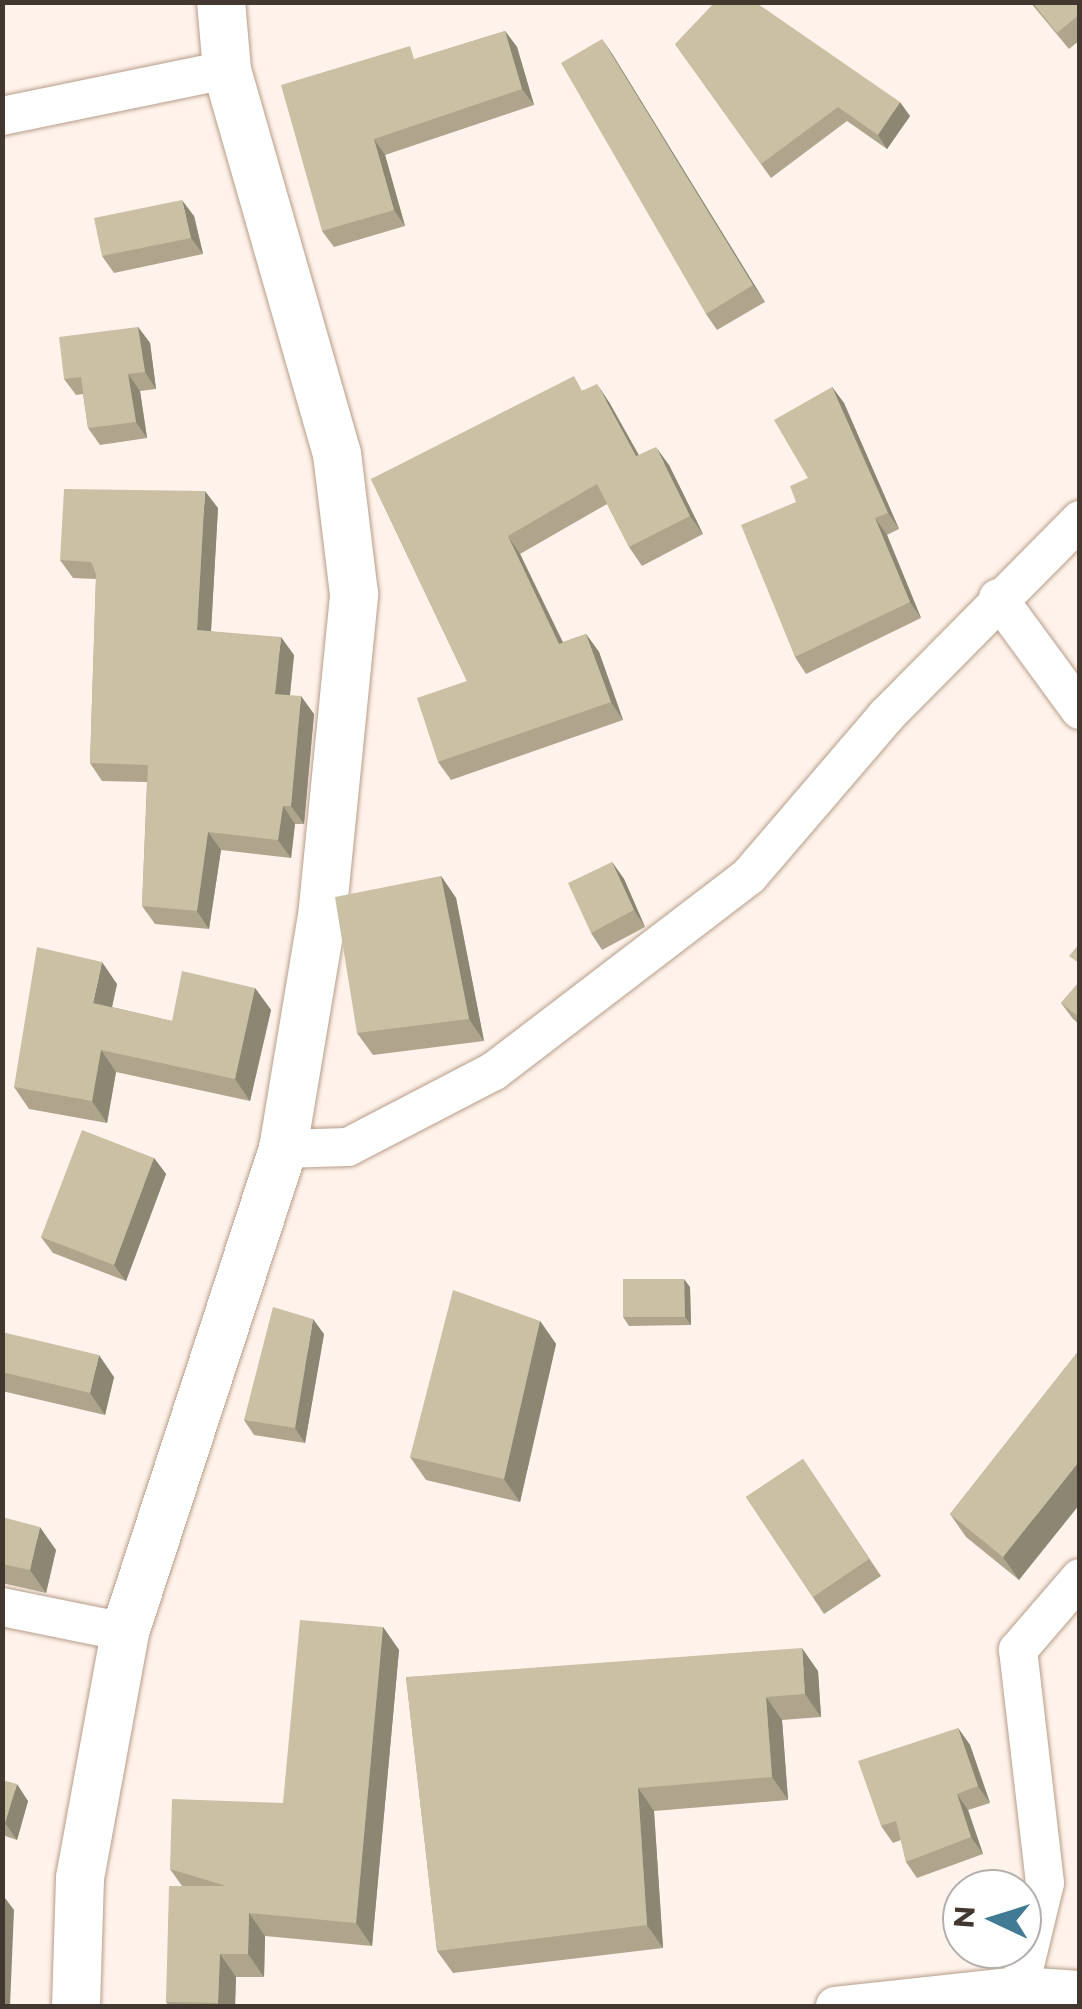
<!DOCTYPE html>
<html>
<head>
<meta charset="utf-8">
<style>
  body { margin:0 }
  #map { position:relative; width:1082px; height:2009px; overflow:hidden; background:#fff3eb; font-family:Montserrat,sans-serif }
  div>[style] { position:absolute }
  .roads { filter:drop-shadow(0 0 2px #b79d89) drop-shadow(0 0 2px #b79d89) }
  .minor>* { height:38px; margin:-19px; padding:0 19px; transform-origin:19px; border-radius:19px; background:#fff }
  .tertiary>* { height:48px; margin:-24px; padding:0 24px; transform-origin:24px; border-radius:24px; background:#fff }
  .wall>* { inset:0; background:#aea58c }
  .shaded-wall>* { inset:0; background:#8d8672 }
  .building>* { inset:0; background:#cac0a3 }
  span { translate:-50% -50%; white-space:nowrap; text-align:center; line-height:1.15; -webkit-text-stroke:10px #fff; paint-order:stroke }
  .frame { position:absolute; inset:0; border:5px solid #433830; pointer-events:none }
  .north { position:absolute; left:942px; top:1869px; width:100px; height:100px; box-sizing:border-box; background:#fff; border:2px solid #b4afac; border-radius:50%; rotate:274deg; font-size:28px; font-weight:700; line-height:40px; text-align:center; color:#433830 }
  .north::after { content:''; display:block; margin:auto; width:35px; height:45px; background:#407a93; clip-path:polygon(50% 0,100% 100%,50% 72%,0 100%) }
</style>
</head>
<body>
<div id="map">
  <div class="roads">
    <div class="minor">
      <div style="left:2px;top:116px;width:230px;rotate:-11.6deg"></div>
      <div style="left:998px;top:598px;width:139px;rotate:53.8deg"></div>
      <div style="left:283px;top:1149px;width:65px;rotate:-1.8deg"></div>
      <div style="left:348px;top:1147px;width:165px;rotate:-27.5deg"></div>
      <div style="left:494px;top:1071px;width:321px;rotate:-37.4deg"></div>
      <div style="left:749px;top:876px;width:211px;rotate:-49.4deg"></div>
      <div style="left:886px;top:716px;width:276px;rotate:-45.3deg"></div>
      <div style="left:2px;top:1607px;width:126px;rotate:11.5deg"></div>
      <div style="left:1020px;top:1986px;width:106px;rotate:-76.4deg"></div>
      <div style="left:1045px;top:1883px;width:235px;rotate:-96.6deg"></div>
      <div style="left:1018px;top:1650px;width:95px;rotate:-49.3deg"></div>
      <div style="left:835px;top:2006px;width:186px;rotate:-6.2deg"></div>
      <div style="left:1020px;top:1986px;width:60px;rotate:3.8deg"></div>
    </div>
    <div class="tertiary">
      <div style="left:76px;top:2006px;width:128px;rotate:-88.2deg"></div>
      <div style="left:80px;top:1878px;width:250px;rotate:-79.6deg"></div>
      <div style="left:125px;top:1632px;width:508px;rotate:-71.89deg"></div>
      <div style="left:283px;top:1149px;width:235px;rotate:-80.5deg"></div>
      <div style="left:322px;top:917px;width:325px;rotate:-84.3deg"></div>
      <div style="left:354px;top:594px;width:141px;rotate:-96.9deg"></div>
      <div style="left:337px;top:454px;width:399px;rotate:-106deg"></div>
      <div style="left:227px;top:70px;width:68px;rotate:-95deg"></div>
    </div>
  </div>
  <div class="wall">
    <div style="clip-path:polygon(1030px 2px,1080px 2px,1080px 40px,1069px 49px)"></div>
    <div style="clip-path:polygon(505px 31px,517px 47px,534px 105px,385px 155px,405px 226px,334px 247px,322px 231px,418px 58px)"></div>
    <div style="clip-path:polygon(602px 39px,765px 302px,717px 330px,706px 314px)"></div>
    <div style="clip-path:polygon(675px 44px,910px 116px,887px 149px,847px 121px,771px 178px)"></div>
    <div style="clip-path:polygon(194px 216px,203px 254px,114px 273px,102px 256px)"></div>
    <div style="clip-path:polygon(138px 327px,150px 343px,156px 389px,140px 391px,147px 438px,100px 445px,88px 428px,83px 394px,76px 395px,64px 379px)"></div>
    <div style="clip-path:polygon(832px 387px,844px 403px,899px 529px,887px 535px,921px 618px,806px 674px,795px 657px,796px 502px,808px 478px)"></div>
    <div style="clip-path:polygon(584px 390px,609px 402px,639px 455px,669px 465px,703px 534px,642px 566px,629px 547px,607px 504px,520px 554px,563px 642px,586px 634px,599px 652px,623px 720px,451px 780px,438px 762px,467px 681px,371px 479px)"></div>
    <div style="clip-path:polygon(218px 508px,211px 631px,294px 655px,290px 695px,314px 714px,304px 824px,295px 824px,291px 858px,221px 850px,209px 929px,155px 924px,142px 906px,147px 782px,102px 781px,90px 763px,96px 579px,73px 578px,60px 560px)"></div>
    <div style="clip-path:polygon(612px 862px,624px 879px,645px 927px,602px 950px,591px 933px)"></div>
    <div style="clip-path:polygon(441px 876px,456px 898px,484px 1041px,373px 1055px,357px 1033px)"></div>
    <div style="clip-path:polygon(1080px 981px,1080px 1025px,1073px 1019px,1061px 1003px)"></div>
    <div style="clip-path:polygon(117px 984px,112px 1007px,172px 1021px,255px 988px,271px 1010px,250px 1101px,116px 1072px,107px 1123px,29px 1109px,14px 1087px)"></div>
    <div style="clip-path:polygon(154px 1158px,166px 1174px,126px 1281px,53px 1253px,41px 1237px)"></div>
    <div style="clip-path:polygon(690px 1287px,691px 1325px,629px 1326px,623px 1317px)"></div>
    <div style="clip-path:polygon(540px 1321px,556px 1344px,520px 1502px,426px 1480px,410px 1457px)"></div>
    <div style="clip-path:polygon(2px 1332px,114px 1377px,105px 1415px,2px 1391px)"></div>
    <div style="clip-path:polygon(324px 1334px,305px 1443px,254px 1435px,244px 1420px)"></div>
    <div style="clip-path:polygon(1080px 1349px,1019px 1580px,966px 1537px,950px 1514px)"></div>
    <div style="clip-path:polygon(803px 1459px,881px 1576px,824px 1614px,746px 1497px)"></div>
    <div style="clip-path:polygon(2px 1517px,56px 1550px,46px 1593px,2px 1583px)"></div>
    <div style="clip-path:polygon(383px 1627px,399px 1650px,372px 1946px,265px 1936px,264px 1977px,236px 1977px,235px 2006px,169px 2006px,166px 2002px,182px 1886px,170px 1869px,283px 1803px)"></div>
    <div style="clip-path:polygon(818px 1671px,821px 1717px,782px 1720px,788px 1800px,654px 1811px,663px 1948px,453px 1973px,437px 1951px,406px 1677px)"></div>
    <div style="clip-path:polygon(958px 1728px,970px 1745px,990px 1803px,968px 1810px,983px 1854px,917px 1878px,906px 1862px,901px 1840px,893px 1843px,881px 1826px)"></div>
    <div style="clip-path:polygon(2px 1780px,28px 1801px,17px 1840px,2px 1835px)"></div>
  </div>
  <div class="shaded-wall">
    <div style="clip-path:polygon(505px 31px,517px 47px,534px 105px,522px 89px)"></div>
    <div style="clip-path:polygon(602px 39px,613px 55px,765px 302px,753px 285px)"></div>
    <div style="clip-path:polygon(900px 102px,910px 116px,887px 149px,878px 135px)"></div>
    <div style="clip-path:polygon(374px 139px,385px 155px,405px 226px,394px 210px)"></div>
    <div style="clip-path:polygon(182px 200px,194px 216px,203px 254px,191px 238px)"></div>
    <div style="clip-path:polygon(138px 327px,150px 343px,156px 389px,145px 372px)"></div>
    <div style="clip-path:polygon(128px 374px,140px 391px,147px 438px,136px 422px)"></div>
    <div style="clip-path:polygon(597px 384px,609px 402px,649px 474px,636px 456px)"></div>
    <div style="clip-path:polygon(832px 387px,844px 403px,899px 529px,888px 513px)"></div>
    <div style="clip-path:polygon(656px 447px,669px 465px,703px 534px,690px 516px)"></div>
    <div style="clip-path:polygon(205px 491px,218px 508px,210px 648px,197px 630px)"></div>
    <div style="clip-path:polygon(875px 518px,887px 535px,921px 618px,910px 602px)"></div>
    <div style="clip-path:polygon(508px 536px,520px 554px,572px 662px,559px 644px)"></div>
    <div style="clip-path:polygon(586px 634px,599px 652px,623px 720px,611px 702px)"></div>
    <div style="clip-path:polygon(281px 637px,294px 655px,288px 712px,275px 694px)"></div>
    <div style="clip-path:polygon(301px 696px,314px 714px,304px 824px,291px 806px)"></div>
    <div style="clip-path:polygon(283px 806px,295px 824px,291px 858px,278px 840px)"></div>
    <div style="clip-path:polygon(208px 832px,221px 850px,209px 929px,197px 911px)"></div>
    <div style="clip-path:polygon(612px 862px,624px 879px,645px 927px,634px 910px)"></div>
    <div style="clip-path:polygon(441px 876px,456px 898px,484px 1041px,469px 1019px)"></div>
    <div style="clip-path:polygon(102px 962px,117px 984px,108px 1025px,93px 1003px)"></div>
    <div style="clip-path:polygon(255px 988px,271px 1010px,250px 1101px,235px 1079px)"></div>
    <div style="clip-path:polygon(101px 1050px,116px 1072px,107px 1123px,92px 1101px)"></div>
    <div style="clip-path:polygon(154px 1158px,166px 1174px,126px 1281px,114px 1265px)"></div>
    <div style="clip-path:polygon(684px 1279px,690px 1287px,691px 1325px,685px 1317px)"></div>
    <div style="clip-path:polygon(313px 1319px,324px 1334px,305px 1443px,295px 1428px)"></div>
    <div style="clip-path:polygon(540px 1321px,556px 1344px,520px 1502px,504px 1479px)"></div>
    <div style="clip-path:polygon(99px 1355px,114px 1377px,105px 1415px,90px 1393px)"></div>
    <div style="clip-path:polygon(1080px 1460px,1080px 1504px,1019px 1580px,1003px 1557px)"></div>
    <div style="clip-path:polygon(40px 1527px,56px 1550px,46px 1593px,30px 1570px)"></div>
    <div style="clip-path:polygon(383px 1627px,399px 1650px,372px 1946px,356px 1923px)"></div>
    <div style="clip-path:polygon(802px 1648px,818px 1671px,821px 1717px,805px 1694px)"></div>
    <div style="clip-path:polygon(766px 1697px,782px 1720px,788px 1800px,772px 1777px)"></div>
    <div style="clip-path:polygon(958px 1728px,970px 1745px,990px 1803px,978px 1786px)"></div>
    <div style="clip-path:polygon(17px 1784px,28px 1801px,17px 1840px,5px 1823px)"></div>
    <div style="clip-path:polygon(638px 1788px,654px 1811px,663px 1948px,647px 1925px)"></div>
    <div style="clip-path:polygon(957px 1794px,968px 1810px,983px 1854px,971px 1837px)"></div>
    <div style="clip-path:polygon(2px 1894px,14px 1910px,10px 2006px,2px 2006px)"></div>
    <div style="clip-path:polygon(249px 1913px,265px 1936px,264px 1977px,248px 1954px)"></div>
    <div style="clip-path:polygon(220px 1954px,236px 1977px,235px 2006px,220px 2006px,218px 2003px)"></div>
  </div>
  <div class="building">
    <div style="clip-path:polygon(715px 2px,755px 2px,900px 102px,878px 135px,838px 107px,761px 164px,675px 44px)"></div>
    <div style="clip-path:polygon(1032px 2px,1080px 2px,1080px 14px,1057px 33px)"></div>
    <div style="clip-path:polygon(505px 31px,522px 89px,374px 139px,394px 210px,322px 231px,281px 85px,410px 46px,414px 59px)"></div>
    <div style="clip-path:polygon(602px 39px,753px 285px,706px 314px,561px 63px)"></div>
    <div style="clip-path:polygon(182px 200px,191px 238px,102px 256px,94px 218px)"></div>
    <div style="clip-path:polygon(138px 327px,145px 372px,128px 374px,136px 422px,88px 428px,81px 377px,64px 379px,59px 337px)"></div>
    <div style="clip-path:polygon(574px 376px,582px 391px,597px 384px,636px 456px,656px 447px,690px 516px,629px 547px,597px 484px,508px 536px,559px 644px,586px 634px,611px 702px,438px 762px,417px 698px,467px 681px,371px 479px)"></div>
    <div style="clip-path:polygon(832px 387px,888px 513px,875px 518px,910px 602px,795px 657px,741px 525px,796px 502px,790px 486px,808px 478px,774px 420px)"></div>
    <div style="clip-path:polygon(64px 489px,205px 491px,197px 630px,281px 637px,275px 694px,301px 696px,291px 806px,283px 806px,278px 840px,208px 832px,197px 911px,142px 906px,148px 765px,90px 763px,96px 574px,91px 562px,60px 560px)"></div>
    <div style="clip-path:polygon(612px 862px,634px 910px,591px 933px,568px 883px)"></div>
    <div style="clip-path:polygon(441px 876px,469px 1019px,357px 1033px,335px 897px)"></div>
    <div style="clip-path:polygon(1080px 943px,1080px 964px,1069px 956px)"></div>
    <div style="clip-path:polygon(37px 947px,102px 962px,93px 1003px,172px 1021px,182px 971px,255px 988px,235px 1079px,101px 1050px,92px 1101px,14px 1087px)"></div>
    <div style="clip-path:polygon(1080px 981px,1080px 1018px,1061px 1003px)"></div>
    <div style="clip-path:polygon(82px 1130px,154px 1158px,114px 1265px,41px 1237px)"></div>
    <div style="clip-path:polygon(623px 1279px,684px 1279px,685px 1317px,623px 1317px)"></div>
    <div style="clip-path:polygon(453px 1290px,540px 1321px,504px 1479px,410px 1457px)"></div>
    <div style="clip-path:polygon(273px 1307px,313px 1319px,295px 1428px,244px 1420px)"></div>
    <div style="clip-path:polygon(2px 1332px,99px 1355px,90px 1393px,2px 1372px)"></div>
    <div style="clip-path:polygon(1080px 1349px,1080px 1460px,1003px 1557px,950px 1514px)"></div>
    <div style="clip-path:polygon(803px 1459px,869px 1559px,813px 1597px,746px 1497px)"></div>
    <div style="clip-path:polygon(2px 1517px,40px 1527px,30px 1570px,2px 1564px)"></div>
    <div style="clip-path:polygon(300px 1620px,383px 1627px,356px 1923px,249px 1913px,248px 1954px,220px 1954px,218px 2003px,166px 2002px,169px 1886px,226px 1886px,170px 1869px,172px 1799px,283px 1803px)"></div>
    <div style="clip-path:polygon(802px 1648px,805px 1694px,766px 1697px,772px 1777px,638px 1788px,647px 1925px,437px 1951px,406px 1677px)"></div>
    <div style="clip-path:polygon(958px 1728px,978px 1786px,957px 1794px,971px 1837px,906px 1862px,896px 1821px,881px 1826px,858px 1761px)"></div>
    <div style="clip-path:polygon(2px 1780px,17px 1784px,5px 1823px,2px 1822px)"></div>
  </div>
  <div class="frame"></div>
  <div class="north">N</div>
</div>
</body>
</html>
